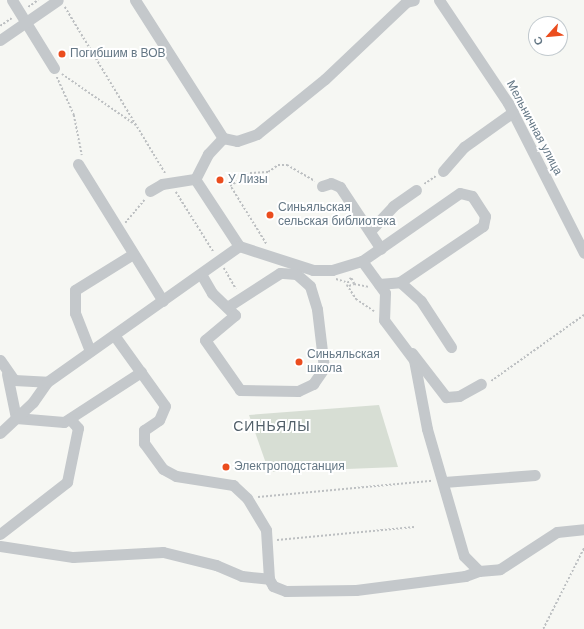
<!DOCTYPE html>
<html>
<head>
<meta charset="utf-8">
<style>
  body { margin:0 }
  #map { position:relative; width:584px; height:629px; overflow:hidden; background:#f6f7f3; font-family:"DM Sans",sans-serif }
  div>[style] { position:absolute }
  .green>* { inset:0; background:#d7ded4 }
  .path>* { height:1.5px; margin-top:-0.75px; transform-origin:0; background:repeating-linear-gradient(90deg,#bdc0c2 0 2px,transparent 0 4px) }
  .minor>* { height:11px; margin:-5.5px; padding:0 5.5px; transform-origin:5.5px; border-radius:5.5px; background:#c4c8cb }
  .dots>* { width:11px; height:11px; translate:-50% -50%; box-sizing:border-box; border:2px solid #fff; border-radius:50% }
  span { translate:-50% -50%; white-space:nowrap; text-align:center; line-height:1.15; -webkit-text-stroke:4px #fff; paint-order:stroke }
  .poi-label { font-size:12px; color:#647785 }
  .left { translate:0 -50%; text-align:left }
  .street-label { font-size:12px; color:#647785 }
  .quarter-label { font-size:14px; color:#52606a; letter-spacing:1px }
  .north { position:absolute; left:528px; top:16px; width:40px; height:40px; box-sizing:border-box; background:#fff; border:1px solid #c1c9ce; border-radius:50%; rotate:243deg; font-size:11px; font-weight:700; line-height:16px; text-align:center; color:#647785 }
  .north::after { content:''; display:block; margin:auto; width:14px; height:18px; background:#eb4d1e; clip-path:polygon(50% 0,100% 100%,50% 72%,0 100%) }
</style>
</head>
<body>
<div id="map">
  <div class="green">
    <div style="clip-path:polygon(379px 405px,398px 467px,269px 472px,249px 415px)"></div>
  </div>
  <div class="path">
    <div style="left:28px;top:7px;width:12px;rotate:-35deg"></div>
    <div style="left:65px;top:7px;width:194px;rotate:58.9deg"></div>
    <div style="left:0;top:26px;width:14px;rotate:-34deg"></div>
    <div style="left:62px;top:74px;width:90px;rotate:34.6deg"></div>
    <div style="left:57px;top:77px;width:42px;rotate:65.9deg"></div>
    <div style="left:74px;top:115px;width:41px;rotate:78.7deg"></div>
    <div style="left:424px;top:184px;width:14px;rotate:-34deg"></div>
    <div style="left:176px;top:192px;width:70px;rotate:57.9deg"></div>
    <div style="left:125px;top:223px;width:30px;rotate:-50deg"></div>
    <div style="left:266px;top:244px;width:68px;rotate:-121.8deg"></div>
    <div style="left:230px;top:186px;width:24px;rotate:-33deg"></div>
    <div style="left:250px;top:173px;width:18px;rotate:-3deg"></div>
    <div style="left:268px;top:172px;width:12px;rotate:-35deg"></div>
    <div style="left:278px;top:165px;width:9px"></div>
    <div style="left:287px;top:165px;width:32px;rotate:30deg"></div>
    <div style="left:224px;top:268px;width:24px;rotate:60deg"></div>
    <div style="left:336px;top:279px;width:10px;rotate:17deg"></div>
    <div style="left:354px;top:284px;width:15px;rotate:11deg"></div>
    <div style="left:349px;top:286px;width:5px;rotate:-22deg"></div>
    <div style="left:354px;top:284px;width:7px;rotate:-117deg"></div>
    <div style="left:351px;top:278px;width:8px;rotate:120deg"></div>
    <div style="left:347px;top:285px;width:17px;rotate:57deg"></div>
    <div style="left:356px;top:299px;width:22px;rotate:34deg"></div>
    <div style="left:491px;top:381px;width:114px;rotate:-35.4deg"></div>
    <div style="left:258px;top:497px;width:175px;rotate:-5.3deg"></div>
    <div style="left:277px;top:540px;width:138px;rotate:-5.4deg"></div>
    <div style="left:543px;top:629px;width:91px;rotate:-63.2deg"></div>
  </div>
  <div class="minor">
    <div style="left:12px;top:0;width:80px;rotate:58.3deg"></div>
    <div style="left:135px;top:0;width:164px;rotate:57.5deg"></div>
    <div style="left:223px;top:138px;width:14px;rotate:12deg"></div>
    <div style="left:237px;top:141px;width:21px;rotate:-19deg"></div>
    <div style="left:257px;top:134px;width:87px;rotate:-39deg"></div>
    <div style="left:325px;top:79px;width:112px;rotate:-43.5deg"></div>
    <div style="left:406px;top:2px;width:8px;rotate:-14deg"></div>
    <div style="left:439px;top:0;width:124px;rotate:56.2deg"></div>
    <div style="left:508px;top:103px;width:168px;rotate:63.1deg"></div>
    <div style="left:0;top:40px;width:70px;rotate:-34.6deg"></div>
    <div style="left:223px;top:138px;width:22px;rotate:133deg"></div>
    <div style="left:208px;top:154px;width:28px;rotate:117deg"></div>
    <div style="left:195px;top:179px;width:80px;rotate:56.7deg"></div>
    <div style="left:239px;top:246px;width:78px;rotate:18deg"></div>
    <div style="left:313px;top:270px;width:19px"></div>
    <div style="left:332px;top:270px;width:31px;rotate:-17deg"></div>
    <div style="left:362px;top:261px;width:119px;rotate:-34.8deg"></div>
    <div style="left:460px;top:193px;width:12px;rotate:14deg"></div>
    <div style="left:472px;top:196px;width:24px;rotate:57deg"></div>
    <div style="left:485px;top:216px;width:10px;rotate:101deg"></div>
    <div style="left:483px;top:226px;width:100px;rotate:146deg"></div>
    <div style="left:78px;top:164px;width:161px;rotate:58.2deg"></div>
    <div style="left:443px;top:171px;width:32px;rotate:-49deg"></div>
    <div style="left:464px;top:147px;width:60px;rotate:-35.5deg"></div>
    <div style="left:322px;top:186px;width:9px;rotate:-18deg"></div>
    <div style="left:331px;top:183px;width:10px;rotate:24deg"></div>
    <div style="left:340px;top:187px;width:74px;rotate:56.5deg"></div>
    <div style="left:150px;top:191px;width:14px;rotate:-30deg"></div>
    <div style="left:162px;top:184px;width:33px;rotate:-9deg"></div>
    <div style="left:370px;top:231px;width:34px;rotate:-47deg"></div>
    <div style="left:393px;top:206px;width:28px;rotate:-35deg"></div>
    <div style="left:362px;top:261px;width:39px;rotate:54deg"></div>
    <div style="left:385px;top:293px;width:27px;rotate:92deg"></div>
    <div style="left:384px;top:320px;width:50px;rotate:53.1deg"></div>
    <div style="left:414px;top:360px;width:70px;rotate:79.3deg"></div>
    <div style="left:427px;top:429px;width:132px;rotate:73.8deg"></div>
    <div style="left:464px;top:556px;width:21px;rotate:45deg"></div>
    <div style="left:479px;top:571px;width:21px;rotate:-5deg"></div>
    <div style="left:500px;top:569px;width:68px;rotate:-33deg"></div>
    <div style="left:557px;top:532px;width:27px;rotate:-6deg"></div>
    <div style="left:201px;top:274px;width:22px;rotate:60deg"></div>
    <div style="left:212px;top:293px;width:32px;rotate:44deg"></div>
    <div style="left:235px;top:315px;width:39px;rotate:140deg"></div>
    <div style="left:205px;top:340px;width:61px;rotate:55deg"></div>
    <div style="left:240px;top:390px;width:58px;rotate:1deg"></div>
    <div style="left:298px;top:391px;width:17px;rotate:-25deg"></div>
    <div style="left:313px;top:384px;width:19px;rotate:-55deg"></div>
    <div style="left:324px;top:368px;width:59px;rotate:-96.8deg"></div>
    <div style="left:317px;top:309px;width:24px;rotate:-107deg"></div>
    <div style="left:310px;top:286px;width:18px;rotate:-139deg"></div>
    <div style="left:296px;top:274px;width:16px;rotate:-176deg"></div>
    <div style="left:280px;top:273px;width:63px;rotate:147.3deg"></div>
    <div style="left:379px;top:284px;width:21px;rotate:-5deg"></div>
    <div style="left:400px;top:282px;width:28px;rotate:42deg"></div>
    <div style="left:421px;top:301px;width:55px;rotate:56.9deg"></div>
    <div style="left:114px;top:335px;width:87px;rotate:54.3deg"></div>
    <div style="left:165px;top:406px;width:15px;rotate:113deg"></div>
    <div style="left:159px;top:420px;width:18px;rotate:146deg"></div>
    <div style="left:144px;top:430px;width:13px;rotate:90deg"></div>
    <div style="left:144px;top:443px;width:32px;rotate:54deg"></div>
    <div style="left:163px;top:469px;width:15px;rotate:28deg"></div>
    <div style="left:176px;top:476px;width:58px;rotate:9deg"></div>
    <div style="left:233px;top:485px;width:19px;rotate:43deg"></div>
    <div style="left:247px;top:498px;width:37px;rotate:59deg"></div>
    <div style="left:266px;top:530px;width:49px;rotate:86.5deg"></div>
    <div style="left:269px;top:579px;width:8px;rotate:60deg"></div>
    <div style="left:273px;top:586px;width:14px;rotate:21deg"></div>
    <div style="left:286px;top:591px;width:70px;rotate:-0.8deg"></div>
    <div style="left:356px;top:590px;width:110px;rotate:-7.3deg"></div>
    <div style="left:465px;top:576px;width:15px;rotate:-20deg"></div>
    <div style="left:90px;top:351px;width:41px;rotate:-111.5deg"></div>
    <div style="left:75px;top:313px;width:23px;rotate:-90deg"></div>
    <div style="left:75px;top:290px;width:68px;rotate:-31.8deg"></div>
    <div style="left:412px;top:353px;width:56px;rotate:52.3deg"></div>
    <div style="left:446px;top:397px;width:13px;rotate:-4deg"></div>
    <div style="left:459px;top:396px;width:25px;rotate:-29deg"></div>
    <div style="left:0;top:360px;width:24px;rotate:55deg"></div>
    <div style="left:14px;top:380px;width:33px;rotate:3deg"></div>
    <div style="left:7px;top:374px;width:45px;rotate:78.4deg"></div>
    <div style="left:16px;top:418px;width:48px;rotate:4.8deg"></div>
    <div style="left:64px;top:422px;width:92px;rotate:-33deg"></div>
    <div style="left:0;top:433px;width:45px;rotate:-43.2deg"></div>
    <div style="left:33px;top:402px;width:24px;rotate:-55deg"></div>
    <div style="left:47px;top:382px;width:235px;rotate:-35.3deg"></div>
    <div style="left:444px;top:482px;width:91px;rotate:-4.4deg"></div>
    <div style="left:0;top:534px;width:85px;rotate:-37.8deg"></div>
    <div style="left:67px;top:482px;width:55px;rotate:-78.5deg"></div>
    <div style="left:78px;top:428px;width:12px;rotate:-132deg"></div>
    <div style="left:0;top:546px;width:74px;rotate:8.6deg"></div>
    <div style="left:73px;top:557px;width:90px;rotate:-3.2deg"></div>
    <div style="left:163px;top:552px;width:55px;rotate:13.8deg"></div>
    <div style="left:216px;top:565px;width:28px;rotate:23deg"></div>
    <div style="left:242px;top:576px;width:27px;rotate:6deg"></div>
  </div>
  <div class="dots">
    <div style="left:62px;top:54px;background:#eb4d1e"></div>
    <div style="left:220px;top:180px;background:#eb4d1e"></div>
    <div style="left:270px;top:215px;background:#eb4d1e"></div>
    <div style="left:299px;top:362px;background:#eb4d1e"></div>
    <div style="left:226px;top:467px;background:#eb4d1e"></div>
  </div>
  <div class="poi-label">
    <span class="left" style="left:70px;top:54px">Погибшим в ВОВ</span>
    <span class="left" style="left:228px;top:180px">У Лизы</span>
    <span class="left" style="left:278px;top:215px">Синьяльская<br>сельская библиотека</span>
    <span class="left" style="left:307px;top:362px">Синьяльская<br>школа</span>
    <span class="left" style="left:234px;top:467px">Электроподстанция</span>
  </div>
  <div class="street-label">
    <span style="left:534px;top:128px;rotate:62deg">Мельничная улица</span>
  </div>
  <div class="quarter-label">
    <span style="left:272px;top:426px">СИНЬЯЛЫ</span>
  </div>
  <div class="north">С</div>
</div>
</body>
</html>
